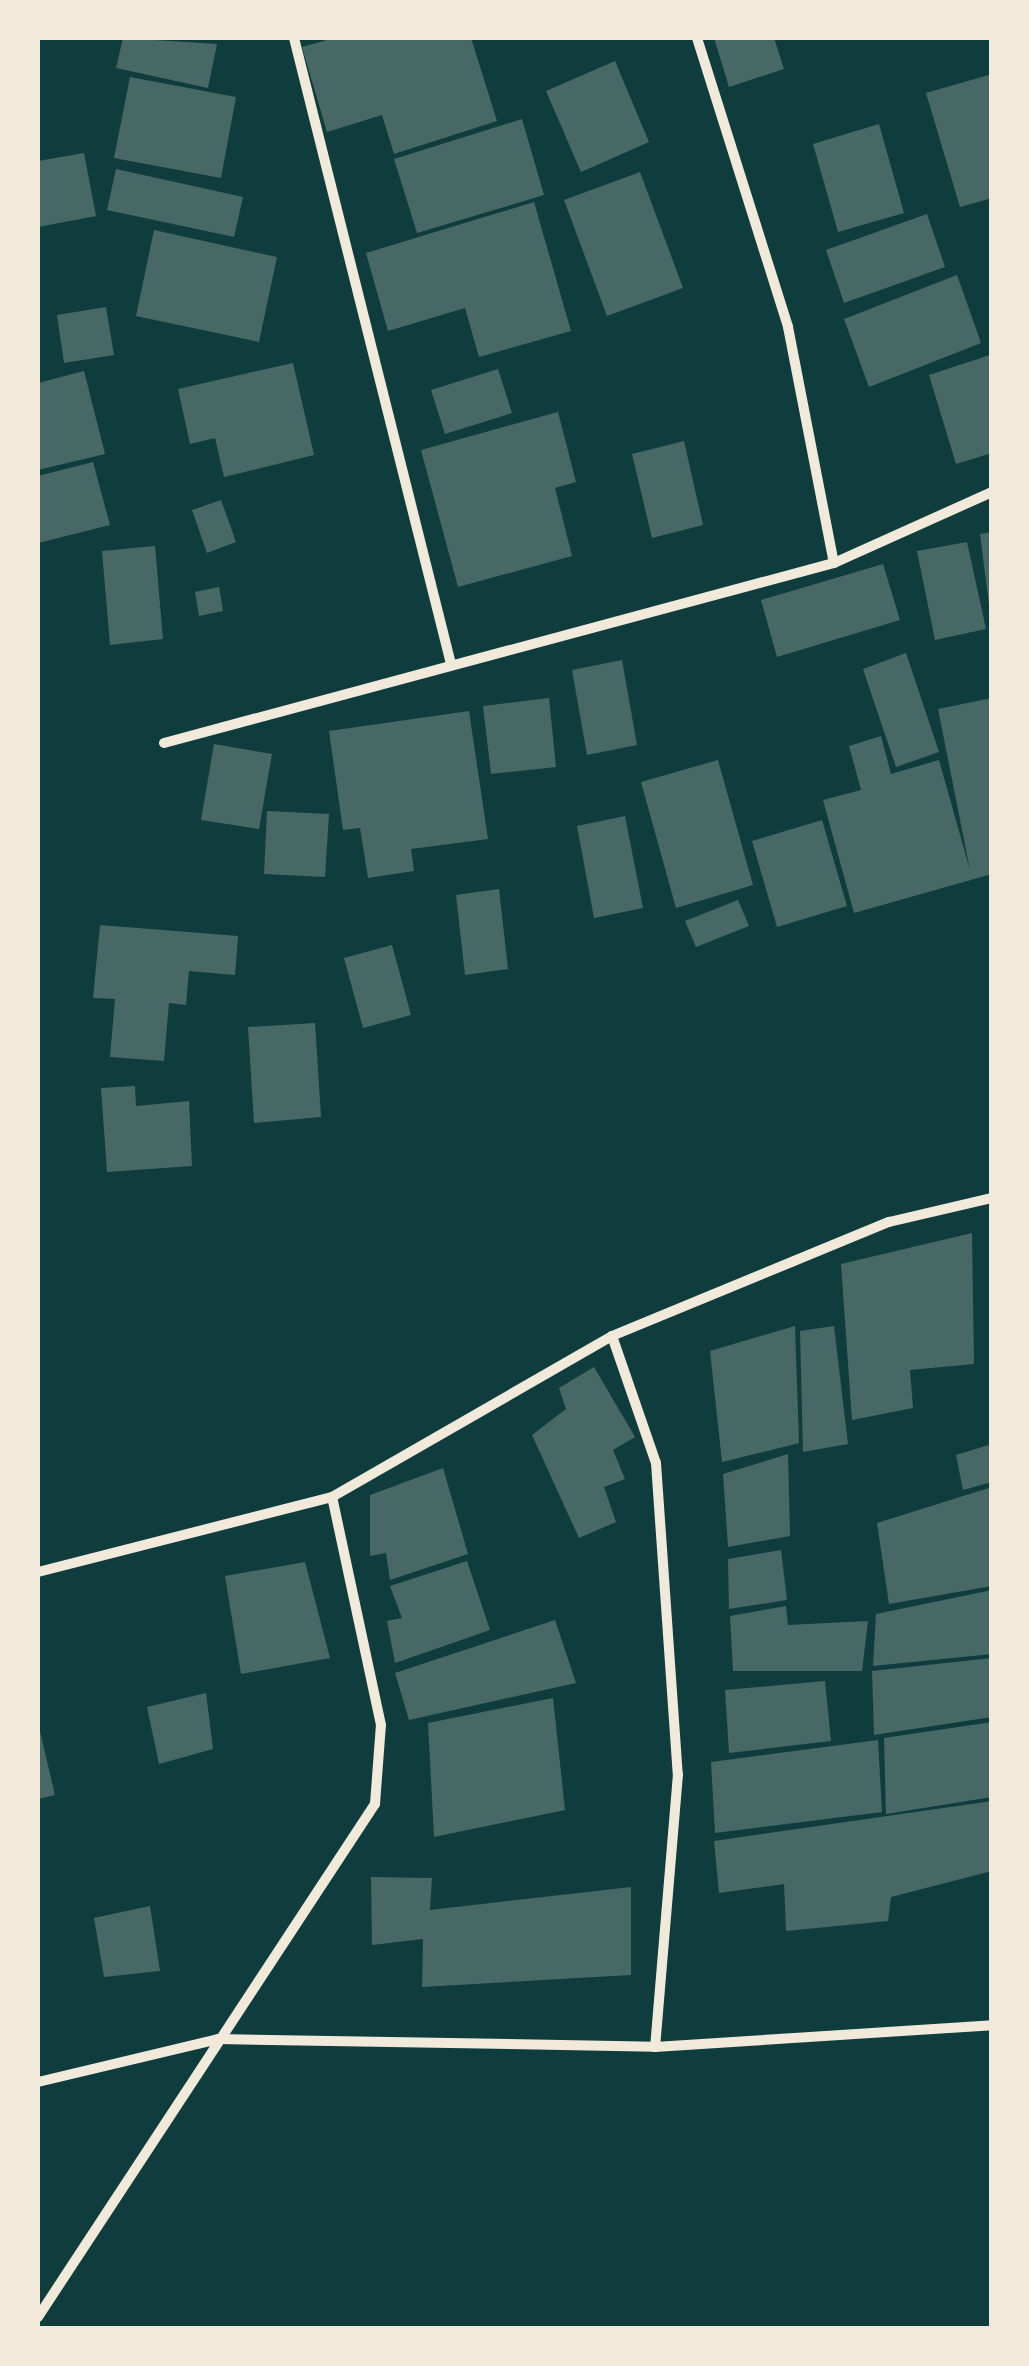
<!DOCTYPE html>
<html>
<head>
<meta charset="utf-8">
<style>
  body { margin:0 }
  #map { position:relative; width:1029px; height:2366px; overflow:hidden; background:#0f3d3e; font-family:Manrope,sans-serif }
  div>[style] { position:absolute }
  .building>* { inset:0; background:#486865 }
  .minor>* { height:10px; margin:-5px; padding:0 5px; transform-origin:5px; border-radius:5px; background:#f1e9da }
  span { translate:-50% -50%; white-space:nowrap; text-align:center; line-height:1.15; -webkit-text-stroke:8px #f1e9da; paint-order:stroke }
  .frame { position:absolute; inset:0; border:40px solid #f1e9da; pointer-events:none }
</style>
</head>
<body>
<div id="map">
  <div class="building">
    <div style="clip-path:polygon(123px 38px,217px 44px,208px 88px,116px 68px)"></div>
    <div style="clip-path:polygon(334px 38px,471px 38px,497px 121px,394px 154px,382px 115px,327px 132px,302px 47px)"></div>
    <div style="clip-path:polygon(714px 38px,774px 38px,784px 69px,729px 87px)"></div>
    <div style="clip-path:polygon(615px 61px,649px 142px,581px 172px,546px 91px)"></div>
    <div style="clip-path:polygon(992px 74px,992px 198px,960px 207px,926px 93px)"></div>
    <div style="clip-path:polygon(130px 77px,236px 97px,221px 178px,114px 158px)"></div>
    <div style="clip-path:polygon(522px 119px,544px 195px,417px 233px,394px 159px)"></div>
    <div style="clip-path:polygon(879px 124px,904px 213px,838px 232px,813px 144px)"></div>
    <div style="clip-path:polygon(84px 153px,96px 216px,38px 227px,38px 161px)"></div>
    <div style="clip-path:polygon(116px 169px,243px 197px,234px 237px,107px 210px)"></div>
    <div style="clip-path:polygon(640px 172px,683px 288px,607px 316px,564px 200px)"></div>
    <div style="clip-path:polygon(534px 202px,571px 331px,479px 357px,465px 308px,388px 331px,366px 253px)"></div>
    <div style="clip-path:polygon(927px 214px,945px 267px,844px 303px,826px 250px)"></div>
    <div style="clip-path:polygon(154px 230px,277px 257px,259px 342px,136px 316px)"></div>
    <div style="clip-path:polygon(957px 275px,981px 343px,869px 387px,844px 319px)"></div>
    <div style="clip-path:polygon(106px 307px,114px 355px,64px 363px,57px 315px)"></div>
    <div style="clip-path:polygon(990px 355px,992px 453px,956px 464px,929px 375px)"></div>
    <div style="clip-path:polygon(293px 363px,314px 455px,224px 477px,215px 438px,190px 444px,178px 389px)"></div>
    <div style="clip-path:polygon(498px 369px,512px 413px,445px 434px,431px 390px)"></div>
    <div style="clip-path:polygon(84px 371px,105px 454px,38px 470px,38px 383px)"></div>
    <div style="clip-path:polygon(558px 412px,576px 482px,555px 488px,572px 556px,458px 587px,421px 450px)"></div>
    <div style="clip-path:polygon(684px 441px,703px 525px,652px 538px,632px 454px)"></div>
    <div style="clip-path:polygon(93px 462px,110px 525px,38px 543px,38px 476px)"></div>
    <div style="clip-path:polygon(221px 500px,236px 542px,207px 553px,192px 510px)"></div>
    <div style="clip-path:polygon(992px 532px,992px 605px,989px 605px,980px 534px)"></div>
    <div style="clip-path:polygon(967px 542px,986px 629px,935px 640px,917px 551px)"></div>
    <div style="clip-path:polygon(155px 546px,163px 639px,110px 645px,102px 551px)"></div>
    <div style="clip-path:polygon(883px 564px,900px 620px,777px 657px,761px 600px)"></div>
    <div style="clip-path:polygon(219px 587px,223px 611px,199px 616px,195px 592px)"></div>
    <div style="clip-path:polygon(906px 653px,939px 752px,896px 767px,863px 669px)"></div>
    <div style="clip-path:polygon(622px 660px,637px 745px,587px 755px,572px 670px)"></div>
    <div style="clip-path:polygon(549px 698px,556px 767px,491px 774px,483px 706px)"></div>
    <div style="clip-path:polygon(992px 698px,992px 874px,854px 913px,823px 800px,861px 790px,849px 746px,881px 736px,891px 774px,939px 760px,970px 870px,938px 709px)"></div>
    <div style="clip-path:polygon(469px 711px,488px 839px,411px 849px,414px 871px,368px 878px,360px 828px,343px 830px,329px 731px)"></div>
    <div style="clip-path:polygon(214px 744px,272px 754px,259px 829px,201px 820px)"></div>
    <div style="clip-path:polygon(718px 760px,753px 885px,676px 908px,641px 782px)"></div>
    <div style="clip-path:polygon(267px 811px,329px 814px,325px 877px,264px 874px)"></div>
    <div style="clip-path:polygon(625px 816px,643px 908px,594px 918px,577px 826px)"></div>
    <div style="clip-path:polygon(822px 820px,847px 906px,777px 927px,752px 841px)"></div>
    <div style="clip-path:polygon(499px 889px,508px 969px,465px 975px,456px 895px)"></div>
    <div style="clip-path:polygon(738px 900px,749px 926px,696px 947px,685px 921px)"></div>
    <div style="clip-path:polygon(100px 925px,238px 936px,235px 975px,189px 971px,186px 1005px,169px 1003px,164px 1061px,110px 1057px,115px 999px,93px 998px)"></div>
    <div style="clip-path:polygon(392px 945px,411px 1015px,363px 1028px,344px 958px)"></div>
    <div style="clip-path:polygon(315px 1023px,321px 1117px,254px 1123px,248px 1027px)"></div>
    <div style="clip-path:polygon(135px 1086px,136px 1106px,189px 1101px,192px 1166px,107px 1172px,101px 1088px)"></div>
    <div style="clip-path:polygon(972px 1233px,974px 1364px,910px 1370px,913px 1408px,852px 1420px,841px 1264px)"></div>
    <div style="clip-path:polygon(795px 1326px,799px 1443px,722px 1462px,710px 1351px)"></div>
    <div style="clip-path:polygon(834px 1326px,848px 1444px,803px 1452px,800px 1331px)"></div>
    <div style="clip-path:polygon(594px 1367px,635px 1437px,613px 1450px,625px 1479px,604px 1487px,616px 1522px,579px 1538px,532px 1435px,566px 1409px,559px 1388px)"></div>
    <div style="clip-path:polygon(992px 1444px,992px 1482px,963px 1490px,956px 1455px)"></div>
    <div style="clip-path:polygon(788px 1454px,790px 1536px,728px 1547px,723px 1474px)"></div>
    <div style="clip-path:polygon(443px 1468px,468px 1554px,390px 1580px,386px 1553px,370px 1556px,370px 1495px)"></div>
    <div style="clip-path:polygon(992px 1487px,992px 1586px,889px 1604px,877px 1523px)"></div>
    <div style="clip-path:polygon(781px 1550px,787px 1600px,729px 1609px,728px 1559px)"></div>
    <div style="clip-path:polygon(467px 1561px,490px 1630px,395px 1663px,387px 1621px,402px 1618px,390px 1586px)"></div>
    <div style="clip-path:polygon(305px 1562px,330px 1658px,241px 1674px,225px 1576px)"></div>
    <div style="clip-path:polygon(992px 1590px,992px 1654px,873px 1666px,876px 1614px)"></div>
    <div style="clip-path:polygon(786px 1606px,788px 1625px,868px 1621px,862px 1671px,733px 1671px,730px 1616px)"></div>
    <div style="clip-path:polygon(555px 1620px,576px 1683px,409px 1720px,395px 1673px)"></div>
    <div style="clip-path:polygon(992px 1658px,992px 1717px,874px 1735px,872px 1671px)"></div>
    <div style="clip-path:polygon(825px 1681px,831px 1741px,729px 1753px,725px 1690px)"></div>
    <div style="clip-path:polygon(206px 1693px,213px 1749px,159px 1764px,147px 1707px)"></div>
    <div style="clip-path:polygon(553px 1698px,565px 1810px,434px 1837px,428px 1723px)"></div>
    <div style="clip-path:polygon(992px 1722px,992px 1797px,886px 1814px,884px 1738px)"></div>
    <div style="clip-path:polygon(38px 1723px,55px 1795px,38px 1799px)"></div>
    <div style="clip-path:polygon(878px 1740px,882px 1812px,715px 1833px,711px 1762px)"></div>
    <div style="clip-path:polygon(992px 1801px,992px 1871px,891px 1897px,888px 1921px,786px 1931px,784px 1884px,719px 1893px,714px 1841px)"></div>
    <div style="clip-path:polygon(371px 1877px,432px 1878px,430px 1910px,631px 1887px,631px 1975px,422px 1987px,423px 1939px,372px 1945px)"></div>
    <div style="clip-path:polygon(150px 1906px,160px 1971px,104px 1977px,94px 1918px)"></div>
  </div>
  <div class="minor">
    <div style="left:294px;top:38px;width:645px;rotate:75.92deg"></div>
    <div style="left:697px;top:38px;width:303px;rotate:72.5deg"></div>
    <div style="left:788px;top:327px;width:240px;rotate:79deg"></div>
    <div style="left:164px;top:743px;width:694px;rotate:-15.04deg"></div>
    <div style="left:834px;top:563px;width:173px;rotate:-24.2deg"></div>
    <div style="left:612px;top:1336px;width:134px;rotate:70.9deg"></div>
    <div style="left:656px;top:1463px;width:312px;rotate:86deg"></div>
    <div style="left:678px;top:1774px;width:274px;rotate:94.8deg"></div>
    <div style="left:38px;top:1572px;width:303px;rotate:-14.3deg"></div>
    <div style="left:332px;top:1497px;width:323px;rotate:-29.9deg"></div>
    <div style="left:612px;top:1336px;width:300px;rotate:-22.4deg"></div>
    <div style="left:889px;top:1222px;width:106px;rotate:-13.1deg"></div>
    <div style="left:38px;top:2082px;width:185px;rotate:-13.4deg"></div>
    <div style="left:218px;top:2039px;width:437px;rotate:1deg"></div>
    <div style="left:655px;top:2047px;width:338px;rotate:-3.7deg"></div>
    <div style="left:38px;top:2317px;width:614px;rotate:-56.7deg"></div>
    <div style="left:375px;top:1804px;width:79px;rotate:-85.7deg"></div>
    <div style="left:381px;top:1725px;width:233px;rotate:-102.1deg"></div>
  </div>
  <div class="frame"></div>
</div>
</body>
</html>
